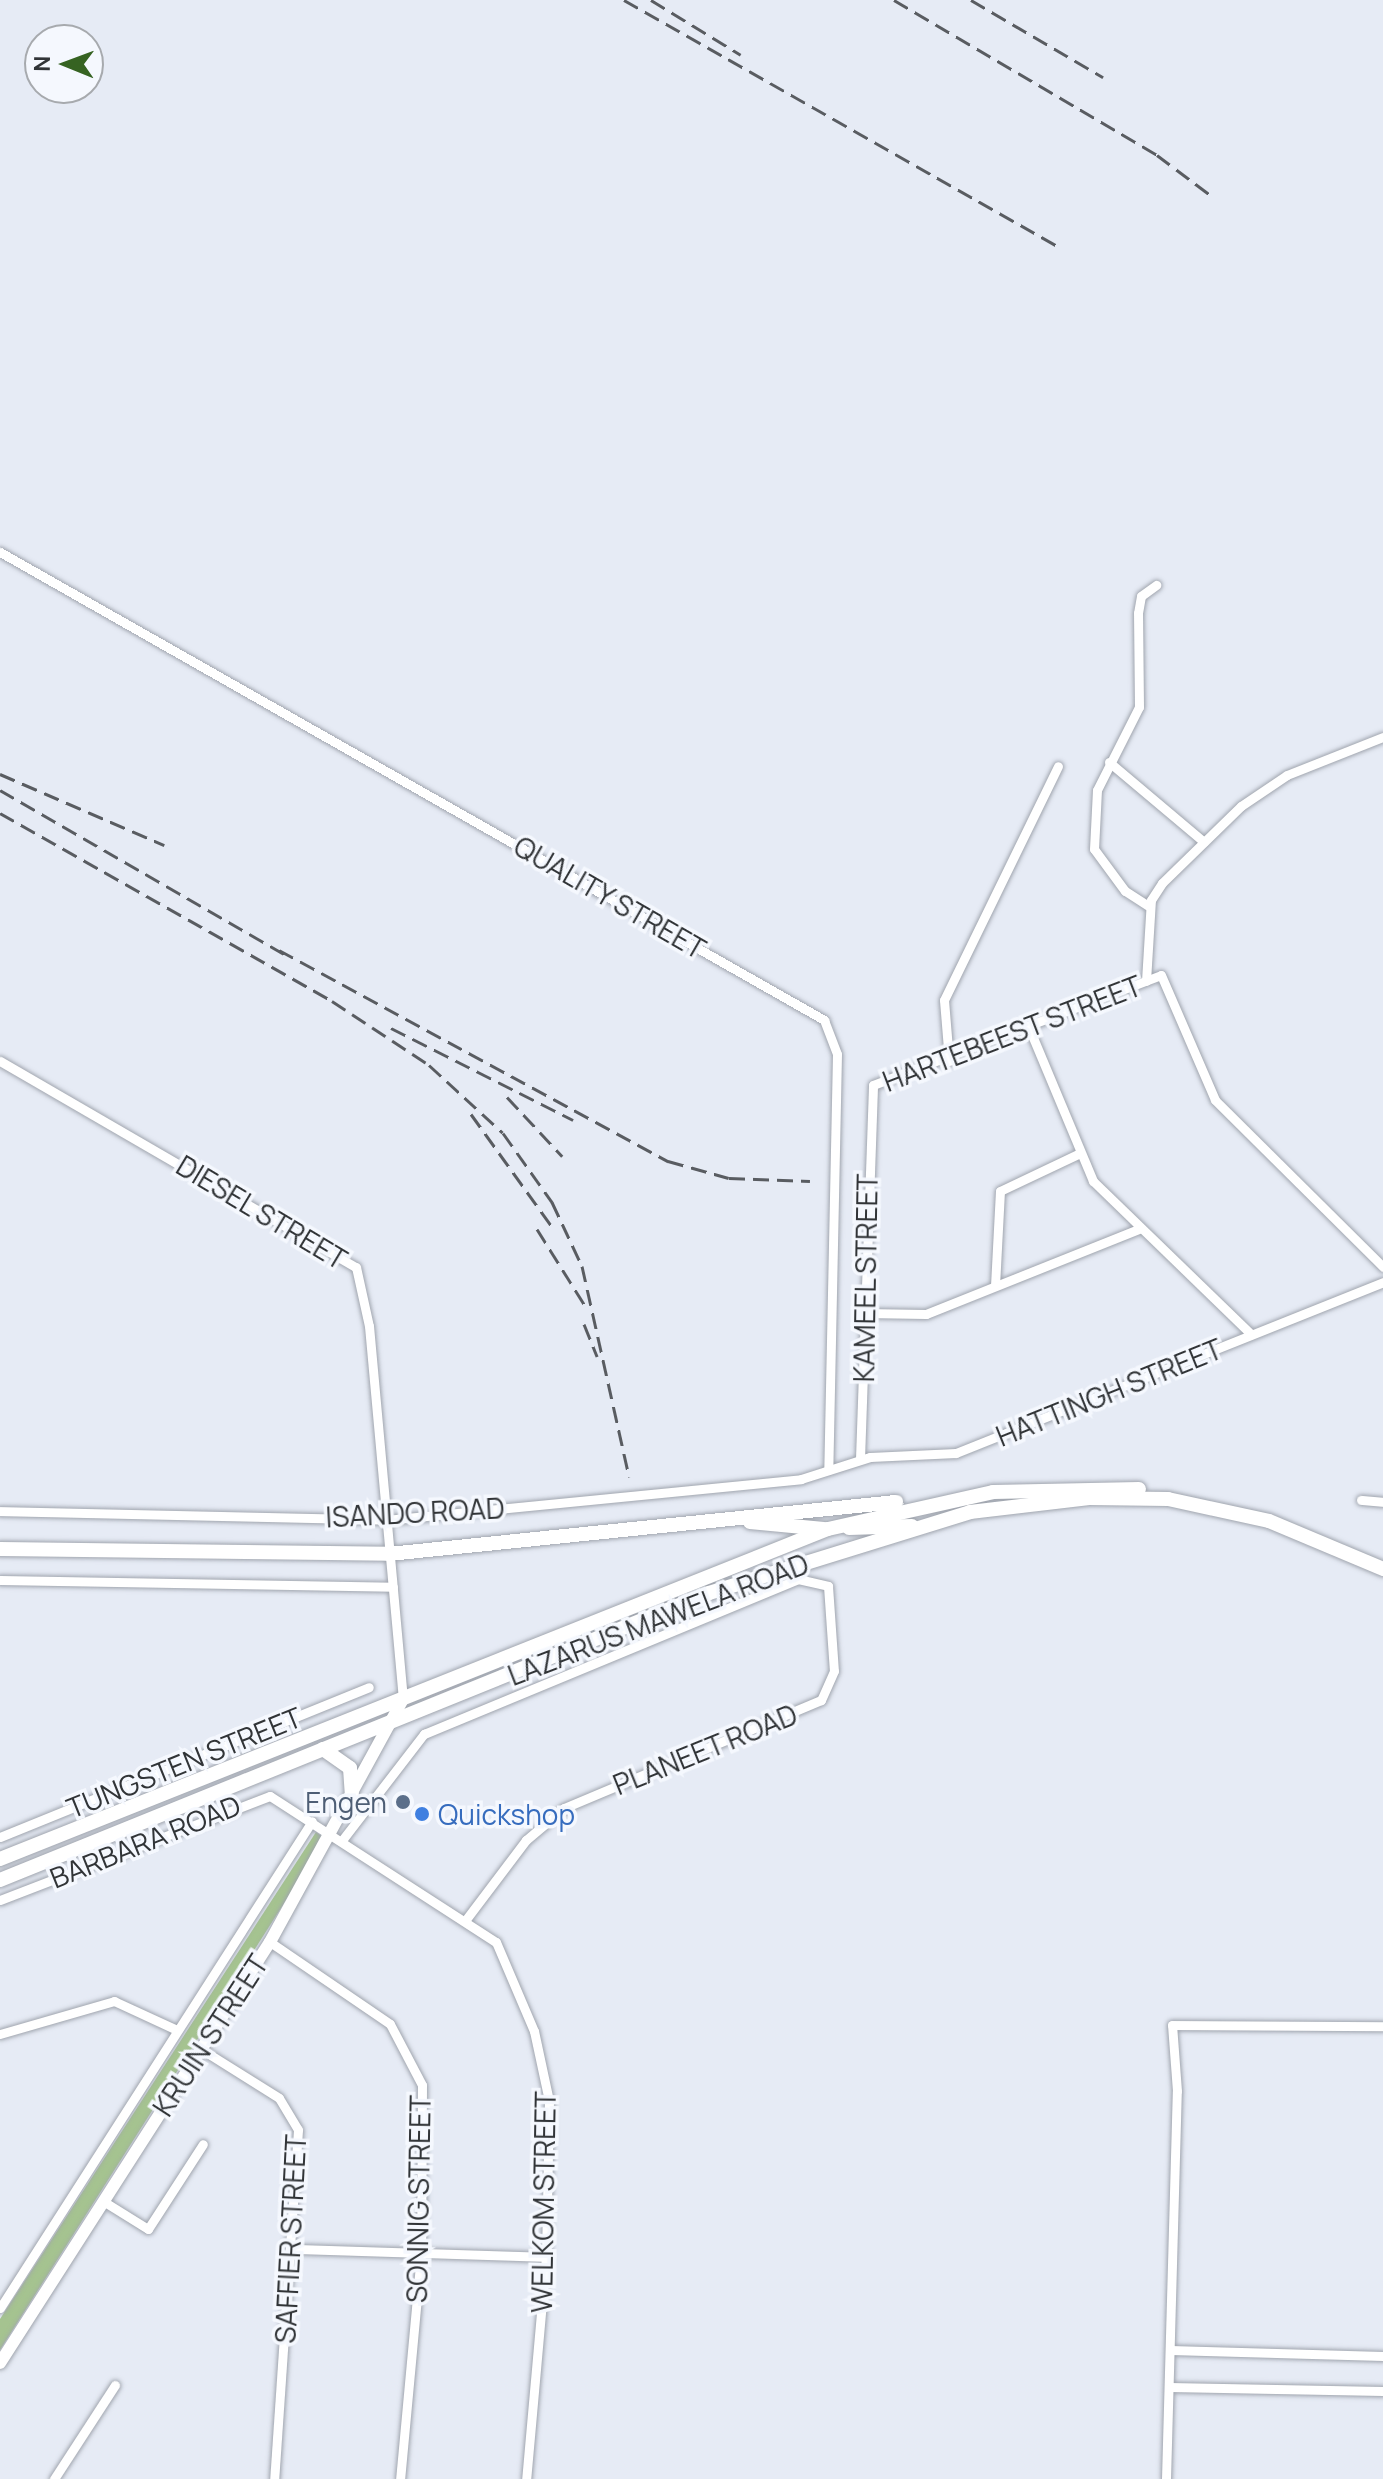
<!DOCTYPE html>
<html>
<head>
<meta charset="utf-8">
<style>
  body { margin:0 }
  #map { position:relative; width:1383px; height:2479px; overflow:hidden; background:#e6ebf5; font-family:Manrope,sans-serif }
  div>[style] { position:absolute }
  .green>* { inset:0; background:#a5c390 }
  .roads { filter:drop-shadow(0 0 2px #a0a5ae) drop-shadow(0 0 2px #a0a5ae) }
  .minor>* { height:9px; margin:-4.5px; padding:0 4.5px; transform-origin:4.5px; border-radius:4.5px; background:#fff }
  .secondary>* { height:12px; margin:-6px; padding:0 6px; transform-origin:6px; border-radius:6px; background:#fff }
  .primary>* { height:14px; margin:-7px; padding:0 7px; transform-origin:7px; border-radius:7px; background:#fff }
  .rail>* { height:3px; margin-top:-1.5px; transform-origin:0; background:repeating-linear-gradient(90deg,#595c61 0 16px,transparent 0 24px) }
  .dots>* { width:22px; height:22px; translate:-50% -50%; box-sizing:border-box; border:4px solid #f5f8fe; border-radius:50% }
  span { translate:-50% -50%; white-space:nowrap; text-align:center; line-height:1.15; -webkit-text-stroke:7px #f5f8fe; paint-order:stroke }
  .street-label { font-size:28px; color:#313437 }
  .service-label { font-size:28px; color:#4e5e75 }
  .right { translate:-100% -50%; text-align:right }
  .shop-label { font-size:28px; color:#366cbe }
  .left { translate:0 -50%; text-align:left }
  .north { position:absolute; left:24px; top:24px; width:80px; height:80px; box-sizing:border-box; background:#f5f8fe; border:2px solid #a7aaae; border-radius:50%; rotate:271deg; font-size:22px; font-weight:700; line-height:32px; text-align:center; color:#313437 }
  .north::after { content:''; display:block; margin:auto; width:28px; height:36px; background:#366322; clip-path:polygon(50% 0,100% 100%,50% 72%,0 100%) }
</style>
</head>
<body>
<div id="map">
  <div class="green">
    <div style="clip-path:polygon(316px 1832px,321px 1836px,302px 1875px,0 2350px,0 2319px)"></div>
  </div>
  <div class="roads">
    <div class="minor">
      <div style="left:0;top:552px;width:948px;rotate:29.59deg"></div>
      <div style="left:824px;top:1020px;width:36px;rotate:69deg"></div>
      <div style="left:837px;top:1054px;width:416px;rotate:91.2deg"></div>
      <div style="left:1109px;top:762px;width:124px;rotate:40.1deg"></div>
      <div style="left:1150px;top:907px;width:30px;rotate:-147deg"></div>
      <div style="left:1125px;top:891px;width:52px;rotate:-126.4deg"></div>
      <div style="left:1094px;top:849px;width:59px;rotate:-87.1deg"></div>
      <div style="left:1097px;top:790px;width:93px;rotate:-63.2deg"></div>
      <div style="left:1139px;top:707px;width:94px;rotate:-90.6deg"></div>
      <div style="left:1138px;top:613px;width:17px;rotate:-80deg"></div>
      <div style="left:1141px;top:596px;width:19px;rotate:-36deg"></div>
      <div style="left:1146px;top:981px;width:81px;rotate:-86.5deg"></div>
      <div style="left:1151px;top:900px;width:20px;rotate:-57deg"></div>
      <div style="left:1162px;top:883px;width:110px;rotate:-44.3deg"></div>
      <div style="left:1241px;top:806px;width:55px;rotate:-34deg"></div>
      <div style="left:1287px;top:775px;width:103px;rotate:-21.6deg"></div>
      <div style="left:1029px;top:1028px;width:166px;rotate:67.3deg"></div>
      <div style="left:1093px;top:1181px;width:220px;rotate:44.1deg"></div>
      <div style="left:0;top:1061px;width:411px;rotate:30.1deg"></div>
      <div style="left:356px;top:1267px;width:60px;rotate:77.6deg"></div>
      <div style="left:369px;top:1326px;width:375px;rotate:84.8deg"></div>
      <div style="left:949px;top:1061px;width:61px;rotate:-94.7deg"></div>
      <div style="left:944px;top:1000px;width:260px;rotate:-64deg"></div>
      <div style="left:995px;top:1286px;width:95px;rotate:-87deg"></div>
      <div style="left:1000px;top:1191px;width:89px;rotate:-25.4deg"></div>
      <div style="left:864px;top:1313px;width:62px;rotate:0.9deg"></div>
      <div style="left:926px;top:1314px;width:229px;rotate:-21.8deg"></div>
      <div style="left:860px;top:1459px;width:374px;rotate:-88deg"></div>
      <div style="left:873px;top:1085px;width:308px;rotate:-20.9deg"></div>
      <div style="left:1161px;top:975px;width:136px;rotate:66.6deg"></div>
      <div style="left:1215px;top:1100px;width:237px;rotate:44.8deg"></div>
      <div style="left:1361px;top:1500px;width:22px;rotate:5deg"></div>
      <div style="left:0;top:1511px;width:386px;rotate:1.3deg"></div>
      <div style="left:386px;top:1520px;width:417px;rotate:-5.6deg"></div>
      <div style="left:801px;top:1479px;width:72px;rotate:-17.7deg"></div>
      <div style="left:870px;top:1457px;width:86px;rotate:-2.7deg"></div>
      <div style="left:956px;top:1453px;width:460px;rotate:-21.8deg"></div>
      <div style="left:0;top:1580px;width:393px;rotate:1deg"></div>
      <div style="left:0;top:1837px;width:398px;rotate:-22.1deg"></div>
      <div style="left:343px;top:1839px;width:133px;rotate:-52.4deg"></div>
      <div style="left:424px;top:1734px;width:405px;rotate:-22.5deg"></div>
      <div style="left:798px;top:1579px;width:31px;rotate:13deg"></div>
      <div style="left:828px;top:1586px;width:85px;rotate:86deg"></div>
      <div style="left:834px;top:1671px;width:32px;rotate:114deg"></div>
      <div style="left:821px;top:1700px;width:279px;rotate:157.2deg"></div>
      <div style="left:564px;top:1808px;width:50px;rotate:139.9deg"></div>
      <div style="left:526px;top:1840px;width:98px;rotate:127.1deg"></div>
      <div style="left:0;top:1900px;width:289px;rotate:-21.1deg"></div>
      <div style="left:270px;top:1796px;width:269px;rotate:32.9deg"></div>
      <div style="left:496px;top:1942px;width:97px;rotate:66.9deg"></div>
      <div style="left:534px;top:2031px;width:72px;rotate:77.9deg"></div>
      <div style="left:549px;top:2101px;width:156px;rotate:91.1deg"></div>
      <div style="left:546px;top:2257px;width:223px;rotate:95.1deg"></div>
      <div style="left:270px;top:1942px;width:145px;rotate:34.3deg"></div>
      <div style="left:390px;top:2024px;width:69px;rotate:62.3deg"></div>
      <div style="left:422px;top:2085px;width:169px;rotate:90.3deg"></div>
      <div style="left:421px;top:2254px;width:226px;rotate:95.3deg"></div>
      <div style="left:0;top:2034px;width:119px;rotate:-16.1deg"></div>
      <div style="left:114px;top:2001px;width:69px;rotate:24.7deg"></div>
      <div style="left:201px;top:2049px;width:92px;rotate:32.1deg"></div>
      <div style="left:279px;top:2098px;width:37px;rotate:59deg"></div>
      <div style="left:298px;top:2130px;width:350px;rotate:93.9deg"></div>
      <div style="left:103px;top:2201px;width:53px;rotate:31.9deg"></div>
      <div style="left:148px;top:2229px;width:101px;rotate:-57.1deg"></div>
      <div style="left:294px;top:2249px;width:252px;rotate:1.8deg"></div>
      <div style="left:0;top:2308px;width:578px;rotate:-57.35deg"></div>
      <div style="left:1170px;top:2350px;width:213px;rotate:1.6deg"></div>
      <div style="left:1169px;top:2387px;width:214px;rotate:1.1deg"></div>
      <div style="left:54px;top:2479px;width:112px;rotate:-57deg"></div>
      <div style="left:1166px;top:2479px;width:388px;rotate:-88.4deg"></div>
      <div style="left:1177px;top:2091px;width:66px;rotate:-94.3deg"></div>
      <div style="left:1172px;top:2025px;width:211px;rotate:0.3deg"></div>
    </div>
    <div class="secondary">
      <div style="left:0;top:2363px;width:500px;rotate:-57.33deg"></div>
      <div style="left:270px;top:1942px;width:277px;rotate:-61.3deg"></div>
    </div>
    <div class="primary">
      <div style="left:750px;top:1522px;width:74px;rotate:5.4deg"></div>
      <div style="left:849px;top:1528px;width:63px;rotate:-1.8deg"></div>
      <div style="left:0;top:1549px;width:389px;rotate:0.7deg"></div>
      <div style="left:389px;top:1554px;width:510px;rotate:-5.86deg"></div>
      <div style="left:323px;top:1749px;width:33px;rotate:35deg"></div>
      <div style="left:350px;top:1768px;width:32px;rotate:86deg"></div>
      <div style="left:0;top:1859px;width:891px;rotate:-21.73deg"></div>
      <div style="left:828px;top:1529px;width:169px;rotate:-12.6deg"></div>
      <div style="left:993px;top:1492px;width:146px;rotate:-1.2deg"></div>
      <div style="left:0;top:1880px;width:765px;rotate:-22.04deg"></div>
      <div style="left:709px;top:1593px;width:273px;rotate:-17.2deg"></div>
      <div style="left:970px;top:1512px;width:120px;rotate:-6.7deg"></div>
      <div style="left:1089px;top:1498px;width:79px;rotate:0.7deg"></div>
      <div style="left:1168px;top:1499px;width:103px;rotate:12.3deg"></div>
      <div style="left:1269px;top:1521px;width:124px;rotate:22.8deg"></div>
    </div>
  </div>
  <div class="rail">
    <div style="left:624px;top:0;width:500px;rotate:29.59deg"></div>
    <div style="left:651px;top:0;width:105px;rotate:31.4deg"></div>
    <div style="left:894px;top:0;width:305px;rotate:30.5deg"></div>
    <div style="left:1157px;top:155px;width:70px;rotate:36.9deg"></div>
    <div style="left:971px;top:0;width:153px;rotate:30.3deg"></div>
    <div style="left:0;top:774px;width:179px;rotate:23.4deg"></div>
    <div style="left:0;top:790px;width:332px;rotate:30deg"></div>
    <div style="left:0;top:813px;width:382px;rotate:29.5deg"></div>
    <div style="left:332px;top:1001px;width:116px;rotate:33.4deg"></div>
    <div style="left:429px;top:1065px;width:100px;rotate:42.6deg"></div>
    <div style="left:503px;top:1133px;width:85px;rotate:54.6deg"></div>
    <div style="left:552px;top:1202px;width:71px;rotate:64.9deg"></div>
    <div style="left:582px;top:1266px;width:216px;rotate:77.4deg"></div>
    <div style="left:279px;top:950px;width:443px;rotate:28.5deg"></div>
    <div style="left:668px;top:1161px;width:63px;rotate:15.6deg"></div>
    <div style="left:729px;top:1178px;width:81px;rotate:2.1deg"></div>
    <div style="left:391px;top:1028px;width:204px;rotate:26.8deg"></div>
    <div style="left:507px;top:1097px;width:81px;rotate:47deg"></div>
    <div style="left:471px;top:1114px;width:140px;rotate:54.3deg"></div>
    <div style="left:537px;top:1229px;width:92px;rotate:57.9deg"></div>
    <div style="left:584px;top:1324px;width:35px;rotate:68deg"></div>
  </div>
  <div class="dots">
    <div style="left:403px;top:1802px;background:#5c6f8a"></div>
    <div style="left:422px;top:1814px;background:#3f7fe0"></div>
  </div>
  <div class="street-label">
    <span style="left:610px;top:897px;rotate:30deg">QUALITY STREET</span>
    <span style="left:1012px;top:1033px;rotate:-21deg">HARTEBEEST STREET</span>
    <span style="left:262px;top:1212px;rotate:31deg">DIESEL STREET</span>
    <span style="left:865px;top:1278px;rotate:-89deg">KAMEEL STREET</span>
    <span style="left:1109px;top:1392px;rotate:-22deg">HATTINGH STREET</span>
    <span style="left:415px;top:1512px;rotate:-3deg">ISANDO ROAD</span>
    <span style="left:658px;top:1619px;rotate:-21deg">LAZARUS MAWELA ROAD</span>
    <span style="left:705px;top:1749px;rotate:-22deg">PLANEET ROAD</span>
    <span style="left:184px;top:1762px;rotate:-22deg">TUNGSTEN STREET</span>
    <span style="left:145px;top:1841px;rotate:-22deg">BARBARA ROAD</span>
    <span style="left:210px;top:2035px;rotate:-57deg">KRUIN STREET</span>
    <span style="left:418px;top:2199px;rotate:-89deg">SONNIG STREET</span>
    <span style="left:543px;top:2202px;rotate:-89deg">WELKOM STREET</span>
    <span style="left:290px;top:2239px;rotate:-87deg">SAFFIER STREET</span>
  </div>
  <div class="service-label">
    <span class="right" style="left:387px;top:1802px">Engen</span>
  </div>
  <div class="shop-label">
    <span class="left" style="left:438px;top:1814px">Quickshop</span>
  </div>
  <div class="north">N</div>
</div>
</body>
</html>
